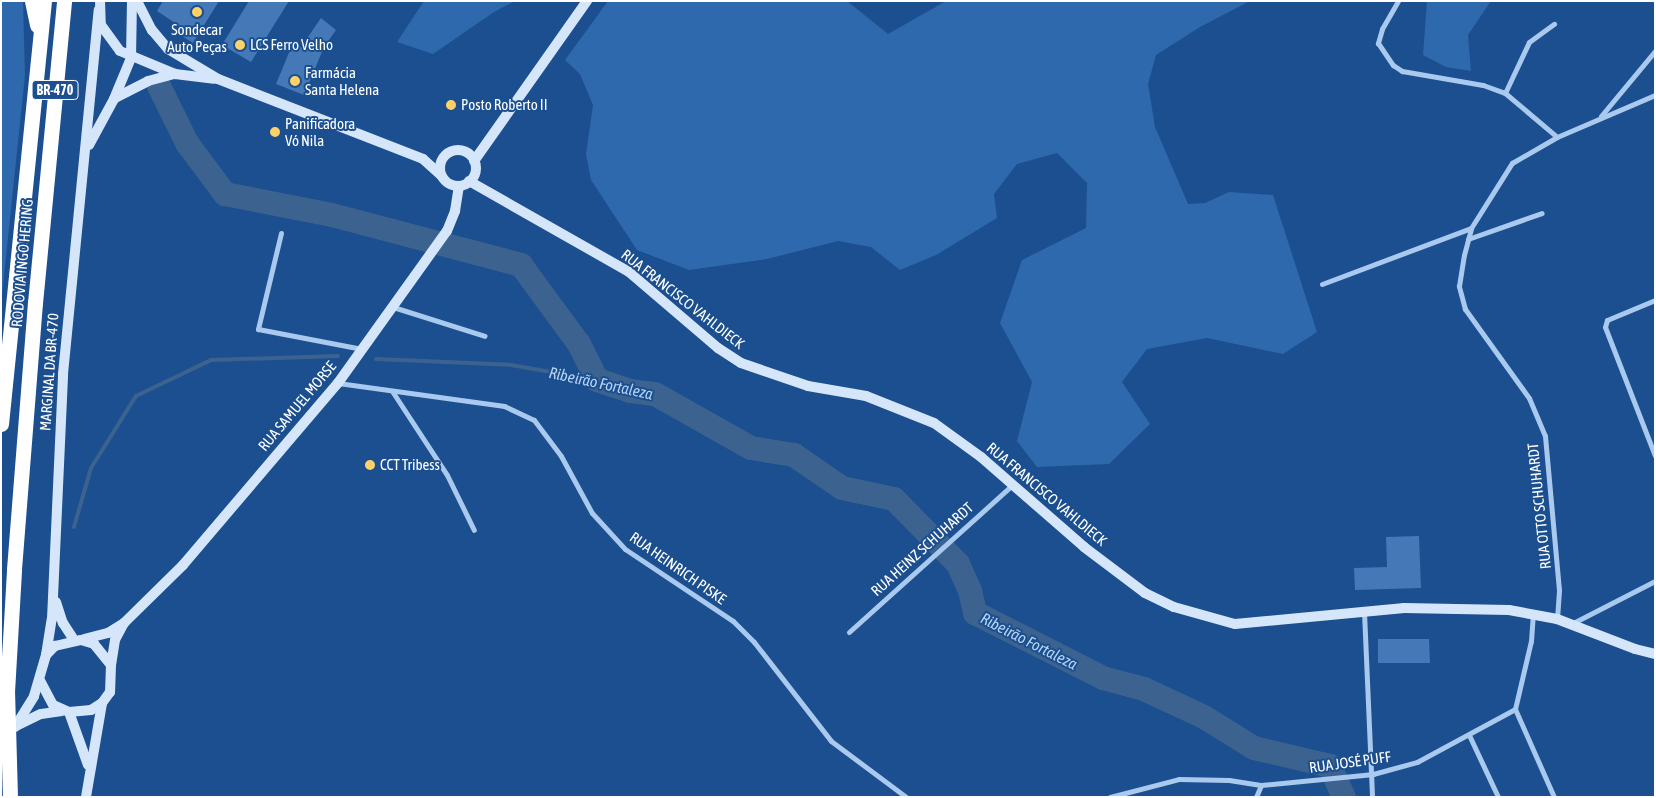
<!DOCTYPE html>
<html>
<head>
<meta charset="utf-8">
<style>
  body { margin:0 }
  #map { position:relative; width:1656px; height:798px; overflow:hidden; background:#1b4f8f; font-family:"Asap Condensed",sans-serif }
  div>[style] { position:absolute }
  .green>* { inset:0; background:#2e69ad }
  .stream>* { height:4px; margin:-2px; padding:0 2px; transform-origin:2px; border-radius:2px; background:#3c6290 }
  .river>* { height:24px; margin:-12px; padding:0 12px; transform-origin:12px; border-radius:12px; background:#3c6290 }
  .building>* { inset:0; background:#4478b7 }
  .street>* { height:5px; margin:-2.5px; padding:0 2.5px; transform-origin:2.5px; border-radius:2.5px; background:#a9c9ee }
  .secondary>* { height:10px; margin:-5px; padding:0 5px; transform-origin:5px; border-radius:5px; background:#d6e6fa }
  .secondary>.ring { margin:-5px; padding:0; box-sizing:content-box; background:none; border:10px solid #d6e6fa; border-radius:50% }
  .highway>* { height:15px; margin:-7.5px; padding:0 7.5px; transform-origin:7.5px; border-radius:7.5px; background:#fff }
  .dots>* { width:14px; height:14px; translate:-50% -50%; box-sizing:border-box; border:2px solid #1b4f8f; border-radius:50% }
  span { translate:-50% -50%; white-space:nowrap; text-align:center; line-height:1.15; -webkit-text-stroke:4px #1b4f8f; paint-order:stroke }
  .shield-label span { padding:1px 4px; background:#1b4f8f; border:1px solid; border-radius:4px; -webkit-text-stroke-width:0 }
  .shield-label { font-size:14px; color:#fff; font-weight:700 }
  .poi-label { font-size:15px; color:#fff }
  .left { translate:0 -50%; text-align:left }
  .street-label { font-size:15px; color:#fff }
  .water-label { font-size:16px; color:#b5d3f5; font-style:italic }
  .frame { position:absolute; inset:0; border:2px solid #fff; pointer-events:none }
</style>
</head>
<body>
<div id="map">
  <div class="green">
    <div style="clip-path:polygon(1px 1px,23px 1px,25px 75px,1px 305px)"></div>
    <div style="clip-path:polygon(424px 1px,515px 1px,494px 12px,433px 54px,397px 42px)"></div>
    <div style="clip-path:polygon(608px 1px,847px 1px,888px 34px,946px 1px,1250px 1px,1200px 27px,1156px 55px,1148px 84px,1155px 127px,1188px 204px,1205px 203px,1229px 192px,1273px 195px,1317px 332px,1283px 354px,1207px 338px,1147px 349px,1122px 382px,1150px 424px,1109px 464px,1037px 467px,1017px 441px,1032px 382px,1000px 323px,1022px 260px,1086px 228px,1087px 183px,1057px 153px,1017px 164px,994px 194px,997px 218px,936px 255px,900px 270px,871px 247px,838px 241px,767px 259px,689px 270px,637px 250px,591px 180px,586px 154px,593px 105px,580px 74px,565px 60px)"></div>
    <div style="clip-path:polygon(1427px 1px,1491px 1px,1468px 35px,1471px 71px,1446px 67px,1423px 55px)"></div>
  </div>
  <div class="stream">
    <div style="left:376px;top:359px;width:135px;rotate:2.5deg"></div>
    <div style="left:511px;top:365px;width:87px;rotate:9.9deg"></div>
    <div style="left:74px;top:527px;width:61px;rotate:-73.9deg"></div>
    <div style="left:91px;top:468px;width:85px;rotate:-58deg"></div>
    <div style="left:136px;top:396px;width:83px;rotate:-25.6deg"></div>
    <div style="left:211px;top:360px;width:127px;rotate:-1.8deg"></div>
  </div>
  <div class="river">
    <div style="left:159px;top:86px;width:64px;rotate:63.8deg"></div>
    <div style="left:187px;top:143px;width:64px;rotate:53.3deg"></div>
    <div style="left:225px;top:194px;width:109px;rotate:11.1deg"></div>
    <div style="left:332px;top:215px;width:196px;rotate:14.8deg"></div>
    <div style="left:521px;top:265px;width:98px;rotate:53.7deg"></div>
    <div style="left:579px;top:344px;width:40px;rotate:63.4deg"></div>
    <div style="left:597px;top:380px;width:35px;rotate:18deg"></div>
    <div style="left:630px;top:391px;width:25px;rotate:7deg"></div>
    <div style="left:655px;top:394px;width:110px;rotate:29.4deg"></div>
    <div style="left:751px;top:448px;width:44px;rotate:9.2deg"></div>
    <div style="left:794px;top:455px;width:58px;rotate:34.5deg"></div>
    <div style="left:842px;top:488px;width:53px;rotate:11.9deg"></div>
    <div style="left:894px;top:499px;width:91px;rotate:45.4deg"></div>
    <div style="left:958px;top:564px;width:30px;rotate:66deg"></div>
    <div style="left:970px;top:591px;width:23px;rotate:77deg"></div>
    <div style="left:975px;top:613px;width:144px;rotate:26.9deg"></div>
    <div style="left:1103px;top:678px;width:42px;rotate:15deg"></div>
    <div style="left:1144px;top:689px;width:66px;rotate:25deg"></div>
    <div style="left:1204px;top:717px;width:59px;rotate:31.8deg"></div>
    <div style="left:1254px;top:748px;width:78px;rotate:13.3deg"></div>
    <div style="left:1330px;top:766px;width:34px;rotate:66deg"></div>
  </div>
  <div class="building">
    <div style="clip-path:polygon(163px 1px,219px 1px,193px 43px,171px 29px,175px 23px,157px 11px)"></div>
    <div style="clip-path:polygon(249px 1px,289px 1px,251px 62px,222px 45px)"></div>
    <div style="clip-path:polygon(321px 18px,336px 30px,324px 47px,304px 95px,276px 84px,293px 43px,301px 47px)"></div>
    <div style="clip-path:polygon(1419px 536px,1421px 588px,1355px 590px,1354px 568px,1387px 567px,1386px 537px)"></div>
    <div style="clip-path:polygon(1378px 639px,1429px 639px,1430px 663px,1378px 663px)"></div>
  </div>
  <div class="street">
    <div style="left:1398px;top:1px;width:32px;rotate:120deg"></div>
    <div style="left:1382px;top:29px;width:15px;rotate:106deg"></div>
    <div style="left:1378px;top:43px;width:27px;rotate:56deg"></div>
    <div style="left:1393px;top:65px;width:11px;rotate:34deg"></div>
    <div style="left:1402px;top:71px;width:82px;rotate:9.8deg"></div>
    <div style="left:1483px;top:85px;width:23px;rotate:20deg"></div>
    <div style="left:1505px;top:93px;width:68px;rotate:40.2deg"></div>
    <div style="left:1505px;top:93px;width:56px;rotate:-64.8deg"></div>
    <div style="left:1529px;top:42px;width:31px;rotate:-36deg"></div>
    <div style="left:1601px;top:116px;width:85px;rotate:-50.3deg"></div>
    <div style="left:281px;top:233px;width:99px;rotate:103.5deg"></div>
    <div style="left:258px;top:329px;width:106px;rotate:10.9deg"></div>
    <div style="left:1468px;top:239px;width:78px;rotate:-19.4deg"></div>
    <div style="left:1322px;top:284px;width:159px;rotate:-20.6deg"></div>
    <div style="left:1655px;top:300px;width:52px;rotate:157.4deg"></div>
    <div style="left:1607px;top:320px;width:7px;rotate:106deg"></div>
    <div style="left:1605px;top:327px;width:138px;rotate:68.8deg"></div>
    <div style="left:393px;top:307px;width:96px;rotate:17.5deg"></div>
    <div style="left:338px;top:383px;width:168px;rotate:7.9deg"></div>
    <div style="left:504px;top:406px;width:33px;rotate:25deg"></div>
    <div style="left:534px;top:420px;width:45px;rotate:53.1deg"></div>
    <div style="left:561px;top:456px;width:65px;rotate:61.5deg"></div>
    <div style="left:592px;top:513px;width:49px;rotate:47.5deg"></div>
    <div style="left:625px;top:549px;width:130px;rotate:33.7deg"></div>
    <div style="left:733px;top:621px;width:30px;rotate:45deg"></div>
    <div style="left:754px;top:642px;width:125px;rotate:52.1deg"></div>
    <div style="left:831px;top:741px;width:94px;rotate:36.7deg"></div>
    <div style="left:392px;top:391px;width:100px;rotate:56.8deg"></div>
    <div style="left:447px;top:475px;width:61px;rotate:63.9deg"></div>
    <div style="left:1364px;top:612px;width:185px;rotate:87.5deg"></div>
    <div style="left:1557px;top:619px;width:29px;rotate:-86deg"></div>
    <div style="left:1559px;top:590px;width:155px;rotate:-95.2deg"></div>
    <div style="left:1545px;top:436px;width:41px;rotate:-112.8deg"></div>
    <div style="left:1529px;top:398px;width:110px;rotate:-125.7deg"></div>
    <div style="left:1465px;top:309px;width:24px;rotate:-105deg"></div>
    <div style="left:1459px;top:286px;width:31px;rotate:-81deg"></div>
    <div style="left:1464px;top:255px;width:28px;rotate:-75deg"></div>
    <div style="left:1471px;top:228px;width:77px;rotate:-57.8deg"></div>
    <div style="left:1512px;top:163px;width:52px;rotate:-30deg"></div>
    <div style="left:1557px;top:137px;width:107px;rotate:-23.2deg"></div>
    <div style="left:1573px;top:623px;width:92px;rotate:-27.1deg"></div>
    <div style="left:849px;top:632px;width:219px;rotate:-42deg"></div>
    <div style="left:1515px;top:709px;width:96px;rotate:66.1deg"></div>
    <div style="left:1469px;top:735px;width:68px;rotate:64.9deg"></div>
    <div style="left:1110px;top:797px;width:71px;rotate:-14.6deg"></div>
    <div style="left:1179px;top:779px;width:50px;rotate:1.1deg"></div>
    <div style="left:1229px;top:780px;width:32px;rotate:9deg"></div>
    <div style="left:1261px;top:785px;width:113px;rotate:-5.6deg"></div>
    <div style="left:1373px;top:774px;width:46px;rotate:-15.3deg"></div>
    <div style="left:1417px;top:762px;width:111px;rotate:-28.4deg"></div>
    <div style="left:1515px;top:709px;width:70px;rotate:-76.8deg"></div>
    <div style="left:1531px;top:641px;width:27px;rotate:-86deg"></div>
    <div style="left:1256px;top:797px;width:13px;rotate:-67deg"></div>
  </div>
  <div class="secondary">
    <div style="left:100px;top:1px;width:24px;rotate:88deg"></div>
    <div style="left:101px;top:25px;width:32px;rotate:54deg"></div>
    <div style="left:120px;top:51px;width:60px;rotate:22.7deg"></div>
    <div style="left:175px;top:74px;width:39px;rotate:7deg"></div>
    <div style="left:137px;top:1px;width:33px;rotate:63deg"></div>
    <div style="left:152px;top:30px;width:25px;rotate:50deg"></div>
    <div style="left:168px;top:49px;width:58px;rotate:31deg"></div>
    <div style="left:218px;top:79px;width:220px;rotate:21.3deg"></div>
    <div style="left:423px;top:159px;width:25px;rotate:42deg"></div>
    <div style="left:115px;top:98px;width:37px;rotate:-27deg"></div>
    <div style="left:148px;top:81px;width:28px;rotate:-15deg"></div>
    <div style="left:89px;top:145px;width:52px;rotate:-61.5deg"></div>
    <div style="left:114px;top:99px;width:44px;rotate:-67.5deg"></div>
    <div style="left:131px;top:58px;width:57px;rotate:-89deg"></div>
    <div class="ring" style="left:440px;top:150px;width:26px;height:26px"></div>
    <div style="left:474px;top:161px;width:196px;rotate:-54.8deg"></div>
    <div style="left:469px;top:181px;width:184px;rotate:29.6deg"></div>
    <div style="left:629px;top:272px;width:117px;rotate:40.5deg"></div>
    <div style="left:718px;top:348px;width:27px;rotate:33deg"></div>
    <div style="left:741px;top:363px;width:71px;rotate:18.9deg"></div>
    <div style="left:808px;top:386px;width:59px;rotate:9.8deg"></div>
    <div style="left:866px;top:396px;width:73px;rotate:21.7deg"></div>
    <div style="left:934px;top:423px;width:58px;rotate:35.9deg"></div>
    <div style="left:981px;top:457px;width:137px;rotate:41.1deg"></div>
    <div style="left:1084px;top:547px;width:76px;rotate:37deg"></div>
    <div style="left:1145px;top:593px;width:32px;rotate:26deg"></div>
    <div style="left:1174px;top:607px;width:63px;rotate:15.6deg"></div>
    <div style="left:1235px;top:624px;width:170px;rotate:-5.4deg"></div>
    <div style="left:1404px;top:608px;width:105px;rotate:1.1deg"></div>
    <div style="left:1509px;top:610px;width:49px;rotate:10.6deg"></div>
    <div style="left:1557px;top:619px;width:84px;rotate:21deg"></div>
    <div style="left:1635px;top:649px;width:21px;rotate:14deg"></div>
    <div style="left:56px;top:602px;width:22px;rotate:72deg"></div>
    <div style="left:63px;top:623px;width:20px;rotate:57deg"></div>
    <div style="left:124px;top:623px;width:83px;rotate:-44.5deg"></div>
    <div style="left:183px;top:565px;width:239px;rotate:-49.6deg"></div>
    <div style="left:338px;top:383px;width:187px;rotate:-54.4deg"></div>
    <div style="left:447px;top:231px;width:22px;rotate:-68deg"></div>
    <div style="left:455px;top:211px;width:25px;rotate:-81deg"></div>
    <div style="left:84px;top:639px;width:25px;rotate:-14deg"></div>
    <div style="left:108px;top:633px;width:19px;rotate:-32deg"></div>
    <div style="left:124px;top:623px;width:19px;rotate:118deg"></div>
    <div style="left:115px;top:640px;width:25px;rotate:99deg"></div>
    <div style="left:46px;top:655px;width:36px;rotate:-81deg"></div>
    <div style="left:52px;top:619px;width:245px;rotate:-87.4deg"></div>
    <div style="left:63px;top:374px;width:366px;rotate:-84.4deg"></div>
    <div style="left:69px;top:712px;width:56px;rotate:70.3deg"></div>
    <div style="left:18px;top:725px;width:25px;rotate:-26deg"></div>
    <div style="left:41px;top:714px;width:21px;rotate:-8deg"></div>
    <div style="left:15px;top:727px;width:36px;rotate:-58deg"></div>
    <div style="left:34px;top:696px;width:43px;rotate:-73.7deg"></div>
    <div style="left:46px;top:655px;width:13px;rotate:-45deg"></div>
    <div style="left:55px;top:646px;width:27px;rotate:-13deg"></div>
    <div style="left:81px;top:640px;width:14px;rotate:17deg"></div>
    <div style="left:94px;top:644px;width:27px;rotate:51deg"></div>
    <div style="left:111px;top:665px;width:27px;rotate:92deg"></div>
    <div style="left:110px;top:692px;width:14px;rotate:126deg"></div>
    <div style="left:102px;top:703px;width:13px;rotate:148deg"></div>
    <div style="left:91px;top:710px;width:22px;rotate:175deg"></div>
    <div style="left:69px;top:712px;width:17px;rotate:-156deg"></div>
    <div style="left:53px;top:705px;width:27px;rotate:-118deg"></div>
    <div style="left:86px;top:797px;width:95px;rotate:-80.3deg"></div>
  </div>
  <div class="highway">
    <div style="left:32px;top:1px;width:25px;rotate:78deg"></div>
    <div style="left:1px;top:424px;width:425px;rotate:-84.2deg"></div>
    <div style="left:10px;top:797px;width:105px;rotate:-91.6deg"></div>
    <div style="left:7px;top:692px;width:123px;rotate:-86.7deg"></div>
    <div style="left:14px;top:569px;width:267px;rotate:-85.5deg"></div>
    <div style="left:35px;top:303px;width:303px;rotate:-84.5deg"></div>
  </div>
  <div class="dots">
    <div style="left:197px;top:12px;background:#ffd166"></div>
    <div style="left:240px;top:45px;background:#ffd166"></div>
    <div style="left:295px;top:81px;background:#ffd166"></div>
    <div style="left:451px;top:105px;background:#ffd166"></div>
    <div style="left:275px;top:132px;background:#ffd166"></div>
    <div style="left:370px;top:465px;background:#ffd166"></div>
  </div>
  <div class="shield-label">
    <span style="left:55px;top:90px">BR-470</span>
  </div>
  <div class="poi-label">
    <span style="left:197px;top:38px">Sondecar<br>Auto Peças</span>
    <span class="left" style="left:250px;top:45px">LCS Ferro Velho</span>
    <span class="left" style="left:305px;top:81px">Farmácia<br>Santa Helena</span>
    <span class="left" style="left:461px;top:105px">Posto Roberto II</span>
    <span class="left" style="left:285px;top:132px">Panificadora<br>Vó Nila</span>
    <span class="left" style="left:380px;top:465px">CCT Tribess</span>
  </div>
  <div class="street-label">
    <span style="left:22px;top:263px;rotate:-85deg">RODOVIA INGO HERING</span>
    <span style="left:683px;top:299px;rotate:38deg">RUA FRANCISCO VAHLDIECK</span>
    <span style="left:49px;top:372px;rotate:-86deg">MARGINAL DA BR-470</span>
    <span style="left:297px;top:406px;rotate:-50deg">RUA SAMUEL MORSE</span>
    <span style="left:1047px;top:494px;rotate:40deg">RUA FRANCISCO VAHLDIECK</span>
    <span style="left:1539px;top:506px;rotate:-96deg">RUA OTTO SCHUHARDT</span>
    <span style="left:922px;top:549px;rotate:-42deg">RUA HEINZ SCHUHARDT</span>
    <span style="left:678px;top:568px;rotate:35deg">RUA HEINRICH PISKE</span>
    <span style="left:1350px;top:762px;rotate:-8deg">RUA JOSÉ PUFF</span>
  </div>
  <div class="water-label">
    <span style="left:601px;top:383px;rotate:12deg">Ribeirão Fortaleza</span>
    <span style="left:1029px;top:641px;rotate:27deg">Ribeirão Fortaleza</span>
  </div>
  <div class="frame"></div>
</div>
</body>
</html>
